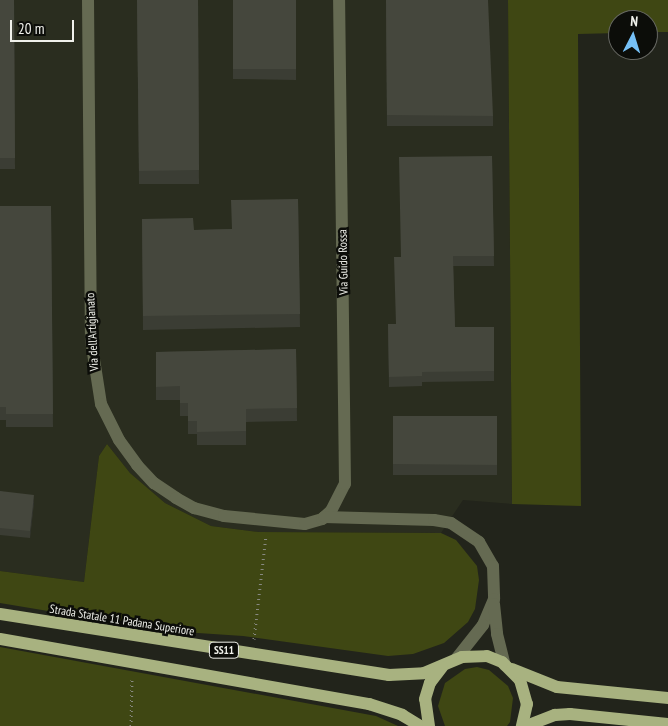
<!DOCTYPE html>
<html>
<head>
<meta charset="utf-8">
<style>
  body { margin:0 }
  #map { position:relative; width:668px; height:726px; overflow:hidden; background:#22241b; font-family:"PT Sans Narrow",sans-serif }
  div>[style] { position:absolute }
  .built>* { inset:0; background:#2a2d1f }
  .green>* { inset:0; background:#3f4713 }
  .path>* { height:3px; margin-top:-1.5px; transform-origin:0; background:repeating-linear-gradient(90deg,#878981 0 1px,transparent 0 5px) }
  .street>* { height:12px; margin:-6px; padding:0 6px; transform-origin:6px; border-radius:6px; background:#656a52 }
  .primary>* { height:12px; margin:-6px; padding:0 6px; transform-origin:6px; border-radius:6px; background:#a8b280 }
  .wall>* { inset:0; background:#3b3d34 }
  .shaded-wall>* { inset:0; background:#30322b }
  .building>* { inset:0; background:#45473d }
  span { translate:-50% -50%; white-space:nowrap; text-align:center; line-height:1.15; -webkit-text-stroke:5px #0c0d09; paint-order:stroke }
  .shield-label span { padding:1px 4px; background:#0c0d09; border:1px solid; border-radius:4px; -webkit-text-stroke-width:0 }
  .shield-label { font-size:11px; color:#f0f1eb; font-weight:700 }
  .street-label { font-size:12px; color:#f0f1eb }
  .north { position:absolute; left:608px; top:10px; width:50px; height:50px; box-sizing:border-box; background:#0c0d09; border:1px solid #676863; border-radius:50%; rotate:5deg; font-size:14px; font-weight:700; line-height:20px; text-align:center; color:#f0f1eb }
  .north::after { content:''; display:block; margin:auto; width:18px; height:22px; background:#75c0f6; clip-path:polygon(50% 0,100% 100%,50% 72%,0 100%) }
  .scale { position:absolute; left:10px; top:20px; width:64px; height:22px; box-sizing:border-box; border:2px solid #f0f1eb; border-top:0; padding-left:6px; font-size:15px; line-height:18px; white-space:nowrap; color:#f0f1eb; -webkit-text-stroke:4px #0c0d09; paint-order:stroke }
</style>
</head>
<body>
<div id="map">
  <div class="built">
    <div style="clip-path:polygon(0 0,508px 0,512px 504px,463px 500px,441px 533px,259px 532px,211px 526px,165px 503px,130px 473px,107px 444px,99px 456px,84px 582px,0 571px)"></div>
  </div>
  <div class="green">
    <div style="clip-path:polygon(508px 0,668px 0,668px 32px,648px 32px,648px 20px,618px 20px,618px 33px,578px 34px,581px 506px,512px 504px)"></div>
    <div style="clip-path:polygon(107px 444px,130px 473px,165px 503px,211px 526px,259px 532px,441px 533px,456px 540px,477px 566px,479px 580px,475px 609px,468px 622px,444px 643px,413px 654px,388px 656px,243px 636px,168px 631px,0 603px,0 571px,84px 582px,99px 456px)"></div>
    <div style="clip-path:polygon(0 647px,376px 716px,398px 726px,0 726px)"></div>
    <div style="clip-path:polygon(477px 667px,489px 670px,508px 686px,513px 698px,510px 722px,507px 726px,445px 726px,438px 706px,445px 683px,465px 669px)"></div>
  </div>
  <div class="path">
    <div style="left:254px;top:639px;width:105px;rotate:-83.4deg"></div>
    <div style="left:131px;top:726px;width:47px;rotate:-88.8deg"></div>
  </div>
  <div class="street">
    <div style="left:88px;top:0;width:340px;rotate:89.5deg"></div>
    <div style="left:91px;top:340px;width:65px;rotate:81.1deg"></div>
    <div style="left:101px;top:404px;width:40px;rotate:63.4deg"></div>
    <div style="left:119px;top:440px;width:31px;rotate:54deg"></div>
    <div style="left:137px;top:465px;width:25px;rotate:47deg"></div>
    <div style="left:154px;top:483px;width:27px;rotate:34deg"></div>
    <div style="left:176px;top:498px;width:21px;rotate:29deg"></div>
    <div style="left:194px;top:508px;width:31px;rotate:15deg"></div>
    <div style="left:224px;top:516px;width:81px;rotate:5.6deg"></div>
    <div style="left:305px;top:524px;width:18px;rotate:-16deg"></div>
    <div style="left:322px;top:519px;width:12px;rotate:-42deg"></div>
    <div style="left:331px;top:511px;width:30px;rotate:-63deg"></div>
    <div style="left:345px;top:484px;width:484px;rotate:-90.7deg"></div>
    <div style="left:324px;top:517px;width:110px;rotate:1.6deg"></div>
    <div style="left:434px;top:520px;width:17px;rotate:10deg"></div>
    <div style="left:451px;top:523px;width:34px;rotate:34deg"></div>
    <div style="left:479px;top:542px;width:28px;rotate:60deg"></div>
    <div style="left:493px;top:566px;width:33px;rotate:88deg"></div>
    <div style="left:494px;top:599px;width:28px;rotate:113deg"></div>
    <div style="left:483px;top:625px;width:43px;rotate:128.5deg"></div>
    <div style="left:494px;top:604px;width:30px;rotate:84deg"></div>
    <div style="left:497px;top:634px;width:32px;rotate:76deg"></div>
  </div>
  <div class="primary">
    <div style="left:0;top:614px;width:394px;rotate:8.9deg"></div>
    <div style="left:389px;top:675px;width:35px;rotate:-3deg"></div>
    <div style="left:424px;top:673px;width:41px;rotate:-22.8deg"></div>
    <div style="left:462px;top:657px;width:25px;rotate:-2deg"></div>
    <div style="left:487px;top:656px;width:16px;rotate:22deg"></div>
    <div style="left:502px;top:662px;width:25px;rotate:45deg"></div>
    <div style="left:520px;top:680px;width:25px;rotate:74deg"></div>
    <div style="left:527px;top:704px;width:23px;rotate:103deg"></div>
    <div style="left:0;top:639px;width:375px;rotate:10deg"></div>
    <div style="left:369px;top:704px;width:35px;rotate:18deg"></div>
    <div style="left:402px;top:715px;width:21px;rotate:31deg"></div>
    <div style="left:512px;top:669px;width:48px;rotate:21.8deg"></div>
    <div style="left:557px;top:687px;width:112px;rotate:5.7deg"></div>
    <div style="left:429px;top:726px;width:27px;rotate:-98deg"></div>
    <div style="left:425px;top:699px;width:17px;rotate:-73deg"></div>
    <div style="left:430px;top:683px;width:20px;rotate:-53deg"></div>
    <div style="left:526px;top:726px;width:31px;rotate:-21deg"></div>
    <div style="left:555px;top:715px;width:15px;rotate:-4deg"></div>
    <div style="left:570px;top:714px;width:99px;rotate:5.8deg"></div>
  </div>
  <div class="wall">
    <div style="clip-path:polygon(0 0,14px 0,15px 169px,0 169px)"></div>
    <div style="clip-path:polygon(137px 0,198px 0,199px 184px,139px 184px)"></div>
    <div style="clip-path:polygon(233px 0,296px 0,296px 80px,233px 79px)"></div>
    <div style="clip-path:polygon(386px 0,493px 116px,493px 126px,387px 126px)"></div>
    <div style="clip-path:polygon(492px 156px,494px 266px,453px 266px,455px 327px,494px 327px,494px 381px,422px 382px,422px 386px,389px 387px,388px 324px,396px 324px,401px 257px)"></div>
    <div style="clip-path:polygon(298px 199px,300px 327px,143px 330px,142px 219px,194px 230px,232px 229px)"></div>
    <div style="clip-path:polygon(0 206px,51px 206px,53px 427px,6px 427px,6px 420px,0 420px)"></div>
    <div style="clip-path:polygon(296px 349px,297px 421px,246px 422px,246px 445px,197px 445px,197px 434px,188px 434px,188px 416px,180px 416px,180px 400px,156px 400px,156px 352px)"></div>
    <div style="clip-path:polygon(393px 416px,497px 416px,497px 475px,393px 475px)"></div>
    <div style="clip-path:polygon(0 491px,34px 502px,30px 538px,0 535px)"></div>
  </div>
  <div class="shaded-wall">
    <div style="clip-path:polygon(34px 495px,34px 502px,30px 538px,30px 531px)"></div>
  </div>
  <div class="building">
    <div style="clip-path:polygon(0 0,14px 0,15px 158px,0 158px)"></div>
    <div style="clip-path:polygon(137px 0,198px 0,199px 170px,139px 171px)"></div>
    <div style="clip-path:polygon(233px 0,296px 0,296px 69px,233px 69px)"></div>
    <div style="clip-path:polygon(386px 0,488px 0,493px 116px,387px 115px)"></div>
    <div style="clip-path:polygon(492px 156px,494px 256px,453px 256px,455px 327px,494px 327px,494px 371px,422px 372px,422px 376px,389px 377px,388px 324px,396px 324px,394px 257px,401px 257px,399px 157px)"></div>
    <div style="clip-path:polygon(298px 199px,300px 314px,143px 316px,142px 219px,193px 218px,194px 230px,232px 229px,231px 200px)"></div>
    <div style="clip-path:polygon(0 206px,51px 206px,53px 414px,6px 414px,6px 407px,0 407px)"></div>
    <div style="clip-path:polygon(296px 349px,297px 408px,246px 409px,246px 431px,197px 432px,197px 421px,188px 421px,188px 403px,180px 403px,180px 386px,156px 387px,156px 352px)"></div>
    <div style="clip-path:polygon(393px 416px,497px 416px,497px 465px,393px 464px)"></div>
    <div style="clip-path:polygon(0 491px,34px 495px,30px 531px,0 528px)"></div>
  </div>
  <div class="shield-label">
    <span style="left:224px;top:650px">SS11</span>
  </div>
  <div class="street-label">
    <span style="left:343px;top:262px;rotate:-91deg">Via Guido Rossa</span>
    <span style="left:92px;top:332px;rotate:-93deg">Via dell'Artigianato</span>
    <span style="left:122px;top:620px;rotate:9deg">Strada Statale 11 Padana Superiore</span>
  </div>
  <div class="north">N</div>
  <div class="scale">20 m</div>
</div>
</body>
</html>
